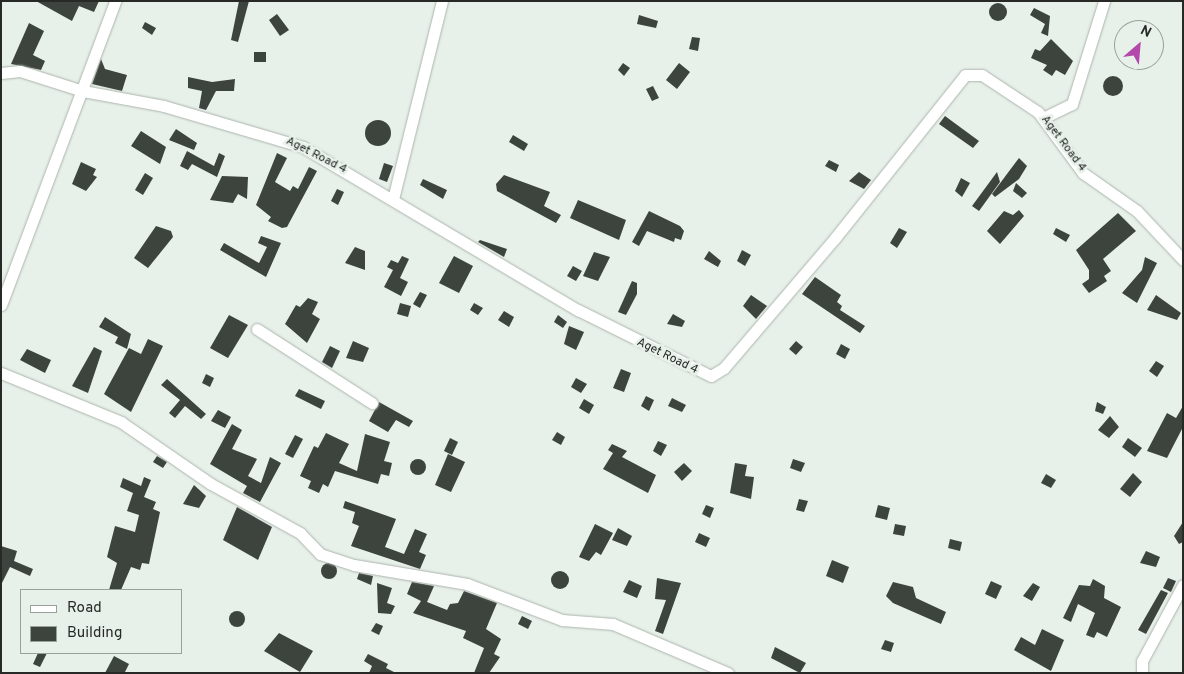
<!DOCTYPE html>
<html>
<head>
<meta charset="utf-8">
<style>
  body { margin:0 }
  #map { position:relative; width:1184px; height:674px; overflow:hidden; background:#e8f1e9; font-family:Overpass,sans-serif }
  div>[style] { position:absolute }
  .building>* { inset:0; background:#3d443e }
  .round { border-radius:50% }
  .roads { filter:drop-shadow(0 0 1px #abb4ad) drop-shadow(0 0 1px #abb4ad) }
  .street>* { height:11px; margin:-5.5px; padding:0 5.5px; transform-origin:5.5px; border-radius:5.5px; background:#fff }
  span { translate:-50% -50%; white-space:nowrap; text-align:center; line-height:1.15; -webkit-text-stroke:5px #e8f1e9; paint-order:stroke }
  .street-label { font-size:12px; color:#262926 }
  .frame { position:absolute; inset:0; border:2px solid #262926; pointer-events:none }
  .legend { position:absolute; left:20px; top:589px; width:162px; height:65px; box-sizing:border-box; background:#e8f1e9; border:1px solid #9aa19b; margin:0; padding:6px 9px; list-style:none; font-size:15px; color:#262926 }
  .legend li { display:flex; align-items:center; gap:10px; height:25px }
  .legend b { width:25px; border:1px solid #9aa19b }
  .north { position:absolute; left:1114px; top:20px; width:50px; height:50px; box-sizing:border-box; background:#e8f1e9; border:1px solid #9aa19b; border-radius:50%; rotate:27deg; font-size:14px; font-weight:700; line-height:20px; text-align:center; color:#262926 }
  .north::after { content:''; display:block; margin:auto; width:18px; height:22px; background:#b249ab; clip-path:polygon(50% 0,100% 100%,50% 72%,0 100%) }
</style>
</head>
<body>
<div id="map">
  <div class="building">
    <div style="clip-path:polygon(36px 1px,99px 1px,94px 12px,79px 6px,72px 21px)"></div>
    <div style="clip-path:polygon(239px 1px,249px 1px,238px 42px,231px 40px)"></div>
    <div class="round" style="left:989px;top:3px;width:18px;height:18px"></div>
    <div style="clip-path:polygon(1034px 8px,1050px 16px,1048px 36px,1041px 33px,1045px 24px,1030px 15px)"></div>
    <div style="clip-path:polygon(277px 14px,289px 30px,280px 36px,269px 20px)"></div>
    <div style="clip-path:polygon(639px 15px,658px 21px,656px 28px,637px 24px)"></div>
    <div style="clip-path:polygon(145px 22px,156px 28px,152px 35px,142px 28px)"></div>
    <div style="clip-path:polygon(29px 23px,44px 31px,33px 55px,45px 61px,41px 70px,11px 64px)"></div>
    <div style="clip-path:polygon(692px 37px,700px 38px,698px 51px,689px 49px)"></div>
    <div style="clip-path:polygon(1051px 39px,1073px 61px,1065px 75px,1056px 70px,1052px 76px,1043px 70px,1047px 65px,1031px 58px,1035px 49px,1040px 51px)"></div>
    <div style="clip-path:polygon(254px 52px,266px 52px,266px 62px,254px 62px)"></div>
    <div style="clip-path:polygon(101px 59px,105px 69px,127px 75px,122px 91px,92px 84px)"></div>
    <div style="clip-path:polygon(623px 63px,630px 68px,624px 76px,618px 70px)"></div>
    <div style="clip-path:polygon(679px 63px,690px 72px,677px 89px,666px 80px)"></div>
    <div class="round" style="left:1103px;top:76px;width:20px;height:20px"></div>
    <div style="clip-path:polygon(188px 77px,212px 82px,235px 79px,234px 91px,216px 91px,206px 110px,199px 108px,202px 91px,188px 88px)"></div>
    <div style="clip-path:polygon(653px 86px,659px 98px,652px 101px,646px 89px)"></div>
    <div style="clip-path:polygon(945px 116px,979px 141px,973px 148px,939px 124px)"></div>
    <div class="round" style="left:365px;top:120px;width:26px;height:26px"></div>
    <div style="clip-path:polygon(176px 129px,197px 143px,194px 150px,169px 140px)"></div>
    <div style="clip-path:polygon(141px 131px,166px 147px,160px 164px,131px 146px)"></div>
    <div style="clip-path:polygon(513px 135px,528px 144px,524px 151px,509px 142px)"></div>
    <div style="clip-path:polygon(187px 151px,214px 166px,219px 153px,225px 156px,217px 177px,192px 164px,188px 170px,180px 166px)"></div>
    <div style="clip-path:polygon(277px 153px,287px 158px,275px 182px,290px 191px,293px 186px,298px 189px,309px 167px,317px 171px,287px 227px,282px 228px,268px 221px,271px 217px,256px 205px)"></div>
    <div style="clip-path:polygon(1019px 158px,1027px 166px,1019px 179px,995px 197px,992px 194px)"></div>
    <div style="clip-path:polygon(829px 160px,839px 165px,836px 172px,825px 166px)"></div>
    <div style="clip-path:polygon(81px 162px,96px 169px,93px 175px,97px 177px,86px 191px,72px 184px)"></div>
    <div style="clip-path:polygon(384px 163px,393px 166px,387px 182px,379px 179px)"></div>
    <div style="clip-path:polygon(859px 172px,871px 180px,864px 189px,849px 181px)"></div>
    <div style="clip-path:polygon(997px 172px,1000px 182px,979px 211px,972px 206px)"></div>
    <div style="clip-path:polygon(145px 173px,153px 178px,143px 195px,135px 190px)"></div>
    <div style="clip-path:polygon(504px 175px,550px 192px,544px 206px,561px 215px,556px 223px,497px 191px,496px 184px)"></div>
    <div style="clip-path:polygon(222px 176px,248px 177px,247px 199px,238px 194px,233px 203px,210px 200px)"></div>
    <div style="clip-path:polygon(961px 178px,970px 183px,962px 197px,955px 191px)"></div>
    <div style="clip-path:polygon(423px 179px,447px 190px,443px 199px,420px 185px)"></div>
    <div style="clip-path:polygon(1016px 183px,1027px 193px,1022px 198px,1013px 191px)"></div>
    <div style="clip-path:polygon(337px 189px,344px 192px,338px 205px,331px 201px)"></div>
    <div style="clip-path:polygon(578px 200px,626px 220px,619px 240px,570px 218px)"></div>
    <div style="clip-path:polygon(1019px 210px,1024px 216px,1000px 244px,987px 231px,1004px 211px,1013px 215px)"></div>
    <div style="clip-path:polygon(649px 211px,680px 226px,684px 231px,681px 240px,675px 238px,674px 242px,647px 231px,639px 246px,632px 242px)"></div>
    <div style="clip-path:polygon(1118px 213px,1136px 231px,1103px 259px,1111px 271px,1104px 276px,1107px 281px,1089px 293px,1082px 284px,1089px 279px,1089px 270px,1076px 250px)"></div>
    <div style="clip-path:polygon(156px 226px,171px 231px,173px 237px,148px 268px,134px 258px)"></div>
    <div style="clip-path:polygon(899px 228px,907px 232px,897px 248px,890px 243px)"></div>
    <div style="clip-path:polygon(1056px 228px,1070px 235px,1066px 242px,1053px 234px)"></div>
    <div style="clip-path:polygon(261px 236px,281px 243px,266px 277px,220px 250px,224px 243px,259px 263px,267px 247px,258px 243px)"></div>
    <div style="clip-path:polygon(480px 240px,507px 249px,504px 257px,478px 242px)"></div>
    <div style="clip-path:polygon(355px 247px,365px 251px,365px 270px,345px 263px)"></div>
    <div style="clip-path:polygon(742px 250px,751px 255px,745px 266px,737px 261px)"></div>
    <div style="clip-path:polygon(709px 251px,721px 261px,718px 267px,704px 259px)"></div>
    <div style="clip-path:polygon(594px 252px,610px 257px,598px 281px,583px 276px)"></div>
    <div style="clip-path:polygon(402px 256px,409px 259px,400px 278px,408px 282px,401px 296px,384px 287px,393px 270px,387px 267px,391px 260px,398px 263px)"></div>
    <div style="clip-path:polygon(454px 256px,473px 266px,459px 293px,439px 283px)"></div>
    <div style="clip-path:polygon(1145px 257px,1157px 263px,1137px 303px,1122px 293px,1142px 270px)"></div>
    <div style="clip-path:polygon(573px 266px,582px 271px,576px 281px,567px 276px)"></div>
    <div style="clip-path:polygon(815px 277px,841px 295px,837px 302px,842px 306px,840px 310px,865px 326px,860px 333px,802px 294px)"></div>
    <div style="clip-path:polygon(632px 281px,637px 283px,637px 294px,626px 315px,618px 312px)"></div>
    <div style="clip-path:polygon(420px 292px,427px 295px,420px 308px,413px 304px)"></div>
    <div style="clip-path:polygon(751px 295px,767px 306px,756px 319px,743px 306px)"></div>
    <div style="clip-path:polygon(1156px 295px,1181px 313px,1177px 320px,1147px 310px)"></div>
    <div style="clip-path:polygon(308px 298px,318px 302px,312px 314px,320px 319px,307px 343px,285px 324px,296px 305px,300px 307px)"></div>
    <div style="clip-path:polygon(400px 303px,411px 306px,408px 317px,397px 314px)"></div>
    <div style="clip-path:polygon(474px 303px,483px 308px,478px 315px,470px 310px)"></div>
    <div style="clip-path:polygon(504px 311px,514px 317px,509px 327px,498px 320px)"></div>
    <div style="clip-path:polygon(673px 314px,685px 321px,682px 327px,667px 324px)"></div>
    <div style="clip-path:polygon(229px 315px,248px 325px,228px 358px,210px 348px)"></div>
    <div style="clip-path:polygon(558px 315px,567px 322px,563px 328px,554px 322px)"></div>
    <div style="clip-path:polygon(105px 317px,131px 334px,127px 349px,115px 343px,118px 337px,99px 327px)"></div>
    <div style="clip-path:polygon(569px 326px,584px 332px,576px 350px,564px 344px)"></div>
    <div style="clip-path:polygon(148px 339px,163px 346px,131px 412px,104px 394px,129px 348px,141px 354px)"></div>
    <div style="clip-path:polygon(353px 341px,369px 348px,363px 362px,346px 358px)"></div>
    <div style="clip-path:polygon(796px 341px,803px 347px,796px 355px,789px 349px)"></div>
    <div style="clip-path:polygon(841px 344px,850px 349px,845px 359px,836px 354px)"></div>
    <div style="clip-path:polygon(330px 346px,340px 351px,332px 368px,322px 362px)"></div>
    <div style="clip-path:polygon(94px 347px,102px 351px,88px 393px,72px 386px)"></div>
    <div style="clip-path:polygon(27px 349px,51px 360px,45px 373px,20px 360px)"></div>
    <div style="clip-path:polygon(1156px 361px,1164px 366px,1157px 377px,1149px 371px)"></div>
    <div style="clip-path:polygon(621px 369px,631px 373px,624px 392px,613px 388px)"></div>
    <div style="clip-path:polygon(206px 374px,214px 378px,210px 387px,202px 383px)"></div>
    <div style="clip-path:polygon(576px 378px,587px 384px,581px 393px,571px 387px)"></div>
    <div style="clip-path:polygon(167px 379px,206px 414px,201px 419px,185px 406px,175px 418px,169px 413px,180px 400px,161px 385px)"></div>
    <div style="clip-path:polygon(299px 389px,325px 401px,321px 409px,295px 396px)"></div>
    <div style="clip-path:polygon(646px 396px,654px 400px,649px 411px,641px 406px)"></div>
    <div style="clip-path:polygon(672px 398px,686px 405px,682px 412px,668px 406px)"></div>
    <div style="clip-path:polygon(584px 399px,594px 405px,589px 414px,579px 408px)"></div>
    <div style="clip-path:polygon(379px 402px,413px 421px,409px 427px,396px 420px,388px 432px,369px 421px)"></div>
    <div style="clip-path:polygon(1097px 402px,1106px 407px,1103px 414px,1095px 411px)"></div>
    <div style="clip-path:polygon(1183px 406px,1183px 427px,1167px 458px,1147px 451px,1167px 413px,1176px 418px)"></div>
    <div style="clip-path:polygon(218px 410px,231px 417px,225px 428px,211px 421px)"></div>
    <div style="clip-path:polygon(1110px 416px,1119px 427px,1109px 438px,1098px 430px)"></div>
    <div style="clip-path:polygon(232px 424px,242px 430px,232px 449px,257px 459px,248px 476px,261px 483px,270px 457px,281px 463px,260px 502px,243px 493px,247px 486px,210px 464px)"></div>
    <div style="clip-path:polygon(557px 432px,565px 437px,561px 445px,552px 440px)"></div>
    <div style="clip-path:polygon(326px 433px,349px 444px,339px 463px,357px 471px,365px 434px,390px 442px,384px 461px,392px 463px,389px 476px,381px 474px,378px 484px,335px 471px,328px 487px,323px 484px,319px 493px,308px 488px,311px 481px,300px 476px,314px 446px,318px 448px)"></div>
    <div style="clip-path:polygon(295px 435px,303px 439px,293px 458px,285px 454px)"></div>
    <div style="clip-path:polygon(450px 438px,458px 442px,452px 455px,444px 451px)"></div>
    <div style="clip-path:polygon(1128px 438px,1142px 448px,1135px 457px,1122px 447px)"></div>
    <div style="clip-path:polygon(658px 441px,667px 445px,661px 456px,653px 451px)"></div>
    <div style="clip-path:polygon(612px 444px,627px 451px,622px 457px,656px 475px,648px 493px,603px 469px,613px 453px,608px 450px)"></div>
    <div style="clip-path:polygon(448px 454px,465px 462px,451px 492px,435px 485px)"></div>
    <div style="clip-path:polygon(157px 456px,167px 462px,163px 468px,153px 462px)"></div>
    <div style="clip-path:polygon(793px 459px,805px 463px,801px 472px,790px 468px)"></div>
    <div class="round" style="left:410px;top:459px;width:16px;height:16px"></div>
    <div style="clip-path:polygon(684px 463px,692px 471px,682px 481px,674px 472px)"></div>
    <div style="clip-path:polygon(735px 463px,747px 465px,745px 476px,754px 477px,751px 499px,730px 493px)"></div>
    <div style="clip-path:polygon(1133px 473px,1142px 482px,1130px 497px,1120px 489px)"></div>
    <div style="clip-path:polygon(1046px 474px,1056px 480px,1051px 488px,1041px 483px)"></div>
    <div style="clip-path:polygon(144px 477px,151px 480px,144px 497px,156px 502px,153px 509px,160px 512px,149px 564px,142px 563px,140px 570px,131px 567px,121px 590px,109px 590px,117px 563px,107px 557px,115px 526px,135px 532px,139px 515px,127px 511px,133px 493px,120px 487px,123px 478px,141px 486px)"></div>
    <div style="clip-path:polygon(194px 485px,206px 496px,199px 508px,183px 504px)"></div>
    <div style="clip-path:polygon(799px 499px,808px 501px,804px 512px,796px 510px)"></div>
    <div style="clip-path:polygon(345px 501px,396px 519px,385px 547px,404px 554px,415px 529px,427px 534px,419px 552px,426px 555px,420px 569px,351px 546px,359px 526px,352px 523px,355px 512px,343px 508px)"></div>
    <div style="clip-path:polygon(706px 505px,714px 508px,710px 518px,702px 514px)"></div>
    <div style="clip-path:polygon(878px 505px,890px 508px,887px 520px,875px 517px)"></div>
    <div style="clip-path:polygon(237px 507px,272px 527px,258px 560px,223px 540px)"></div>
    <div style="clip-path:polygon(1183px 522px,1183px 542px,1179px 544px,1174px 536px)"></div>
    <div style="clip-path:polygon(595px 524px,613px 533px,601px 555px,596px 552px,589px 561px,579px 557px)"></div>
    <div style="clip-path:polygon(895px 524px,906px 526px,904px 536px,893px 534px)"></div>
    <div style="clip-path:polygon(618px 528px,632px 536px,627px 546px,612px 540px)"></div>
    <div style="clip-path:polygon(699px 533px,710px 538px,706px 547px,695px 542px)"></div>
    <div style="clip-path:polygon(950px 539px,962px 542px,960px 551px,948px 548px)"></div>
    <div style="clip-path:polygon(1px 546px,17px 551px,14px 561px,33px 569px,30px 576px,10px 567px,1px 585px)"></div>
    <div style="clip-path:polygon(1146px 551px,1160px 557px,1156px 567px,1140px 563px)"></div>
    <div style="clip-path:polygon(832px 560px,849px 567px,843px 583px,826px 576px)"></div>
    <div class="round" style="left:321px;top:563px;width:16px;height:16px"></div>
    <div class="round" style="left:551px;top:571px;width:18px;height:18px"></div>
    <div style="clip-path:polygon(359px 573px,373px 576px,371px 585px,357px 579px)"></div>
    <div style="clip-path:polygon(657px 578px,681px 583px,663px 634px,655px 631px,666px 600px,655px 599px)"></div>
    <div style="clip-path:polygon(1168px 578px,1176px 581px,1171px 592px,1163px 588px)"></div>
    <div style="clip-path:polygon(1093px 579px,1105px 586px,1104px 598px,1121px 607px,1107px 637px,1097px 632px,1094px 638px,1086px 635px,1095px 613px,1078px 604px,1071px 622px,1063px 618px,1079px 585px,1090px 586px)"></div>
    <div style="clip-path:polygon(629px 580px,642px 586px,637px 598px,623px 592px)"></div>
    <div style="clip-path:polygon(991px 581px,1002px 586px,996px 599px,985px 594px)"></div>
    <div style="clip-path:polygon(412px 582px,434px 586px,427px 602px,447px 610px,450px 604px,458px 603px,464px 591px,497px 603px,486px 629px,501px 639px,494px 654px,500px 657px,489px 673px,474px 673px,484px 648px,463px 638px,466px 631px,413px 613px,421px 601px,407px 594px)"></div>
    <div style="clip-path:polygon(893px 582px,913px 587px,916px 598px,946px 612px,941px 624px,893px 603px,886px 596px)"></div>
    <div style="clip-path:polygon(377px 583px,392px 588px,387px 603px,395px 606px,391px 614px,378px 613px)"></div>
    <div style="clip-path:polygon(1033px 583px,1040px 587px,1032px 601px,1023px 596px)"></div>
    <div style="clip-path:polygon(1161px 590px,1168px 593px,1146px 634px,1138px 630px)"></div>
    <div class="round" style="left:229px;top:611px;width:16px;height:16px"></div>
    <div style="clip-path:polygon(522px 616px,532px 621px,528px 629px,518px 624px)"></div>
    <div style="clip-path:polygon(376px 623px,383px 626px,379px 635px,371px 631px)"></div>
    <div style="clip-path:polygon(1042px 629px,1064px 640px,1051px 671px,1014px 650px,1021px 637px,1035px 645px)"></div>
    <div style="clip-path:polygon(279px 633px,313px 651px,300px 672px,264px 651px)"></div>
    <div style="clip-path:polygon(885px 640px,894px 643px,891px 652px,881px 649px)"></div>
    <div style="clip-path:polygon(775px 647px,806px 663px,800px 673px,771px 658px)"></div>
    <div style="clip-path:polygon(38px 653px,47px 653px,40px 667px,33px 664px)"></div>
    <div style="clip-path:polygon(368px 654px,388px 664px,386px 668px,396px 673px,369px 673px,372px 666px,364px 661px)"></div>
    <div style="clip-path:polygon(114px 656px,129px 664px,125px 672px,105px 673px)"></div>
  </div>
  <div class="roads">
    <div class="street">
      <div style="left:1px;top:73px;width:19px;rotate:-6deg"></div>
      <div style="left:20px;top:71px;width:66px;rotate:17.6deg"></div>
      <div style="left:83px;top:91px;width:82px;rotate:10.5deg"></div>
      <div style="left:164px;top:106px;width:145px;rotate:16.4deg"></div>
      <div style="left:303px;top:147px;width:320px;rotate:30.7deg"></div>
      <div style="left:578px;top:310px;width:148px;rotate:26.4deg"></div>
      <div style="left:711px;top:376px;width:15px;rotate:-32deg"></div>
      <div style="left:724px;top:368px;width:171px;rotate:-49.5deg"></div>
      <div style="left:835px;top:238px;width:208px;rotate:-51.4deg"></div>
      <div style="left:965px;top:75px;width:17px"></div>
      <div style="left:982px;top:75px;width:67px;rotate:33.5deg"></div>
      <div style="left:1038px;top:112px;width:76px;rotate:53.6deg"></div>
      <div style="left:1083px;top:173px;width:66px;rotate:35.1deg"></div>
      <div style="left:1137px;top:211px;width:67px;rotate:46.8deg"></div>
      <div style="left:1043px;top:118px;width:32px;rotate:-26deg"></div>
      <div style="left:1072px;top:104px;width:108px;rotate:-72.7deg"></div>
      <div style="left:393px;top:199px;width:204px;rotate:-76.1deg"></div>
      <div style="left:1px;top:305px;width:325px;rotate:-69.4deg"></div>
      <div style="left:257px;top:329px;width:137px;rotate:32.8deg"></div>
      <div style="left:1px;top:373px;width:130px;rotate:22.2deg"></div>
      <div style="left:121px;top:422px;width:109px;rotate:34.6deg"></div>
      <div style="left:211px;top:484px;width:102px;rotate:28.8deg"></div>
      <div style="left:300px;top:533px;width:29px;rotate:46deg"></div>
      <div style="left:320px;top:554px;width:36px;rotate:18deg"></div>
      <div style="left:354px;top:565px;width:115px;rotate:9.5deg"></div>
      <div style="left:467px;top:584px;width:102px;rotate:20.8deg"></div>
      <div style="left:562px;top:620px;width:51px;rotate:4.5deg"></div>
      <div style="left:613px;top:624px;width:125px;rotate:23.1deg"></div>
      <div style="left:1142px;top:673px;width:12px;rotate:-90deg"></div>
      <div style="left:1142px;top:661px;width:86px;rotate:-61.7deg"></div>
    </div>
  </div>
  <div class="street-label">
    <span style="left:1063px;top:144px;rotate:53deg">Aget Road 4</span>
    <span style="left:316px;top:156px;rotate:27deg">Aget Road 4</span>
    <span style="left:667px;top:357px;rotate:26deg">Aget Road 4</span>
  </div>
  <div class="frame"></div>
  <ul class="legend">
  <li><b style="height:6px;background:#fff"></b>Road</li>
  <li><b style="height:14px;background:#3d443e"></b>Building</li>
  </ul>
  <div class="north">N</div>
</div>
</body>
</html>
